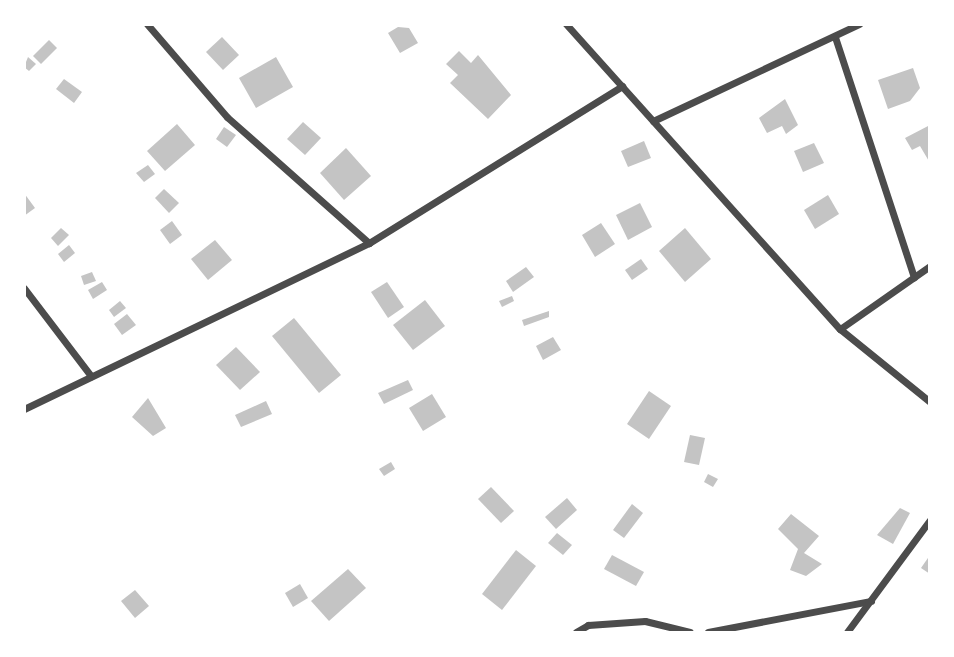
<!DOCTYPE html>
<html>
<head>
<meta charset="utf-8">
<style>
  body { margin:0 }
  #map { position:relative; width:954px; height:657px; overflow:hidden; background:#fff; font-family:Rubik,sans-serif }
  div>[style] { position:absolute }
  .building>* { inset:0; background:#c4c4c4 }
  .minor>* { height:7px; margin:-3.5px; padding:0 3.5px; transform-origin:3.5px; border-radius:3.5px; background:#4c4c4c }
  span { translate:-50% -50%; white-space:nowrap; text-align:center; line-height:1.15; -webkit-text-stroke:5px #fff; paint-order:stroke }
  .frame { position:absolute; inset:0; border:26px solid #fff; pointer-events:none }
</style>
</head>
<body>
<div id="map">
  <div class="building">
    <div style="clip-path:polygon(398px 27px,409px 28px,418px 43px,400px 53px,388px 33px)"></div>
    <div style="clip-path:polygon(222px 37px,239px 55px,223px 70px,206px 52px)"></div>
    <div style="clip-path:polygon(49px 40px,57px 48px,41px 64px,33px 56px)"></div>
    <div style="clip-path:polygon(459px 51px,471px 63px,478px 55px,511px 95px,488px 119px,450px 83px,458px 75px,446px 64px)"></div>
    <div style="clip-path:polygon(28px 57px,36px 64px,29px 71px,24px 67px)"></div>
    <div style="clip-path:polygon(276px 57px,293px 87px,256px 108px,239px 78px)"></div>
    <div style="clip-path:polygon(913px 68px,920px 88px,910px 101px,888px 109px,878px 80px)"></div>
    <div style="clip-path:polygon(64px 79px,82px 92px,74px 103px,56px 89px)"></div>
    <div style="clip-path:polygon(785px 99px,798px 125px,786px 134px,782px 126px,767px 133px,759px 118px)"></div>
    <div style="clip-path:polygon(303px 122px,321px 138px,305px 155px,287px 139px)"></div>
    <div style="clip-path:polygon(177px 124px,195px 145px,165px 171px,147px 151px)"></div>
    <div style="clip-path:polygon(930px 125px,930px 163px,920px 146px,912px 150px,905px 138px)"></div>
    <div style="clip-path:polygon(224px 127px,236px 135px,227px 147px,216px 139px)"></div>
    <div style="clip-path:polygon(644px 141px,651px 158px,628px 167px,621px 151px)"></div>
    <div style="clip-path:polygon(814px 143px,824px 163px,803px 172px,794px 151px)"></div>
    <div style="clip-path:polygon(346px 148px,371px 176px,344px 200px,320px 173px)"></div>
    <div style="clip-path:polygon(148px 165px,155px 174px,144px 182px,136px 173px)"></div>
    <div style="clip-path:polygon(164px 189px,179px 203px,169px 213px,155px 198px)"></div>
    <div style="clip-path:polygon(24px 193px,35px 208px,24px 216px)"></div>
    <div style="clip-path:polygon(828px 195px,839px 214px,815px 229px,804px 210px)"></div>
    <div style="clip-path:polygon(640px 203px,652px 227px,628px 240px,616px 215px)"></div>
    <div style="clip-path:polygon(172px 221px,182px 235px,170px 244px,160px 230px)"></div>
    <div style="clip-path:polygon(601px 223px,615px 244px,595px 257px,582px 235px)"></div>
    <div style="clip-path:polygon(61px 228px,69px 235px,58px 246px,51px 238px)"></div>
    <div style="clip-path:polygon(685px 228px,711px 259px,685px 282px,659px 251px)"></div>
    <div style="clip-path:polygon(215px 240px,232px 260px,208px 280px,191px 259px)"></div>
    <div style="clip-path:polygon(69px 245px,75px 253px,64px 262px,58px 254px)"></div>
    <div style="clip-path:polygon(641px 259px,648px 269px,632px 280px,625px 270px)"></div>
    <div style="clip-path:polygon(526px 267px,534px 277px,513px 292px,506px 281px)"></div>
    <div style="clip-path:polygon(92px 272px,96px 281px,84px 285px,81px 276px)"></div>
    <div style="clip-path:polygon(102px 282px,107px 290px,93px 299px,88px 290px)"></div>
    <div style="clip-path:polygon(387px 282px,404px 307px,388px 318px,371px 292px)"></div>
    <div style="clip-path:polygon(512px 296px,514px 301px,502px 307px,499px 301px)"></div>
    <div style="clip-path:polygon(425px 300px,445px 326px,413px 350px,393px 325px)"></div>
    <div style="clip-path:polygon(120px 301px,126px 308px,114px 317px,109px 310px)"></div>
    <div style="clip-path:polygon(549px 311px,549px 317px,524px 326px,522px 320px)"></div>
    <div style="clip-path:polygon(127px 314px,136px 325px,122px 335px,114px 324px)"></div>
    <div style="clip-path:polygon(294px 318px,341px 375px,319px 393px,272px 336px)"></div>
    <div style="clip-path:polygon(553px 337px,561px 350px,543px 360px,536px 346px)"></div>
    <div style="clip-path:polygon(236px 347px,260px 372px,240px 390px,216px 365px)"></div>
    <div style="clip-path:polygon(408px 380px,413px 390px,384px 404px,378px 393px)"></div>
    <div style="clip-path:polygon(649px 391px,671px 406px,649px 439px,627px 424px)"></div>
    <div style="clip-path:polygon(432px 394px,446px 417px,423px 431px,409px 408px)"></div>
    <div style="clip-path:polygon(148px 398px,166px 428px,153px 436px,132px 417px)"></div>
    <div style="clip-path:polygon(266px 401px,272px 414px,241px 427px,235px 415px)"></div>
    <div style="clip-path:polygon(690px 435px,705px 438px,699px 465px,684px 462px)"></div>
    <div style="clip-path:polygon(391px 462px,395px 469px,384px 476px,379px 469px)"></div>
    <div style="clip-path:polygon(708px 474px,718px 479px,713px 487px,704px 482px)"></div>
    <div style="clip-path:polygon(491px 487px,514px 511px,501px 523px,478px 499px)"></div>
    <div style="clip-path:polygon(567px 498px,577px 510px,556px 529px,545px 517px)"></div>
    <div style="clip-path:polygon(632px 504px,643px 513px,624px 538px,613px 530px)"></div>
    <div style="clip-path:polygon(900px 508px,910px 513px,893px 544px,877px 535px)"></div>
    <div style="clip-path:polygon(791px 514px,819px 536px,804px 553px,822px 564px,806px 576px,790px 570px,798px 549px,778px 529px)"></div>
    <div style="clip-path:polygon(557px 533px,572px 545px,563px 555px,548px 543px)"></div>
    <div style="clip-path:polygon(516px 550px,536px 566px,502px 610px,482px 594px)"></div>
    <div style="clip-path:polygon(612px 555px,644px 572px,636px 586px,604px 569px)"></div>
    <div style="clip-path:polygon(930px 555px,930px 574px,921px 568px)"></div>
    <div style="clip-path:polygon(348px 569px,366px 588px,329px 621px,311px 601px)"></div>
    <div style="clip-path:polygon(300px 584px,308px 598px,293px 607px,285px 593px)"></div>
    <div style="clip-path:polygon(135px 590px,149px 606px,135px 618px,121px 601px)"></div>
  </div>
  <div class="minor">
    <div style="left:147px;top:24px;width:123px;rotate:49.3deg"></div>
    <div style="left:227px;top:117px;width:190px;rotate:41.6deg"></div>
    <div style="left:566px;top:24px;width:410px;rotate:48.1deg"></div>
    <div style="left:840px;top:329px;width:116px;rotate:39deg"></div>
    <div style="left:835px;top:37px;width:253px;rotate:71.8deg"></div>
    <div style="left:653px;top:121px;width:228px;rotate:-25.2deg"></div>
    <div style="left:24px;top:288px;width:111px;rotate:52.7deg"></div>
    <div style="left:840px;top:329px;width:110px;rotate:-35deg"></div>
    <div style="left:24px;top:409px;width:383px;rotate:-25.7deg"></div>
    <div style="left:369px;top:243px;width:298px;rotate:-31.8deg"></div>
    <div style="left:576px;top:632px;width:14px;rotate:-30deg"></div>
    <div style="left:588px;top:625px;width:57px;rotate:-4deg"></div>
    <div style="left:645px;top:621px;width:46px;rotate:13.7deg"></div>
    <div style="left:708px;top:632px;width:166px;rotate:-10.8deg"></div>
    <div style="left:847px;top:632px;width:139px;rotate:-53.5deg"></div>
  </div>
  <div class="frame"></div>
</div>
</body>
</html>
